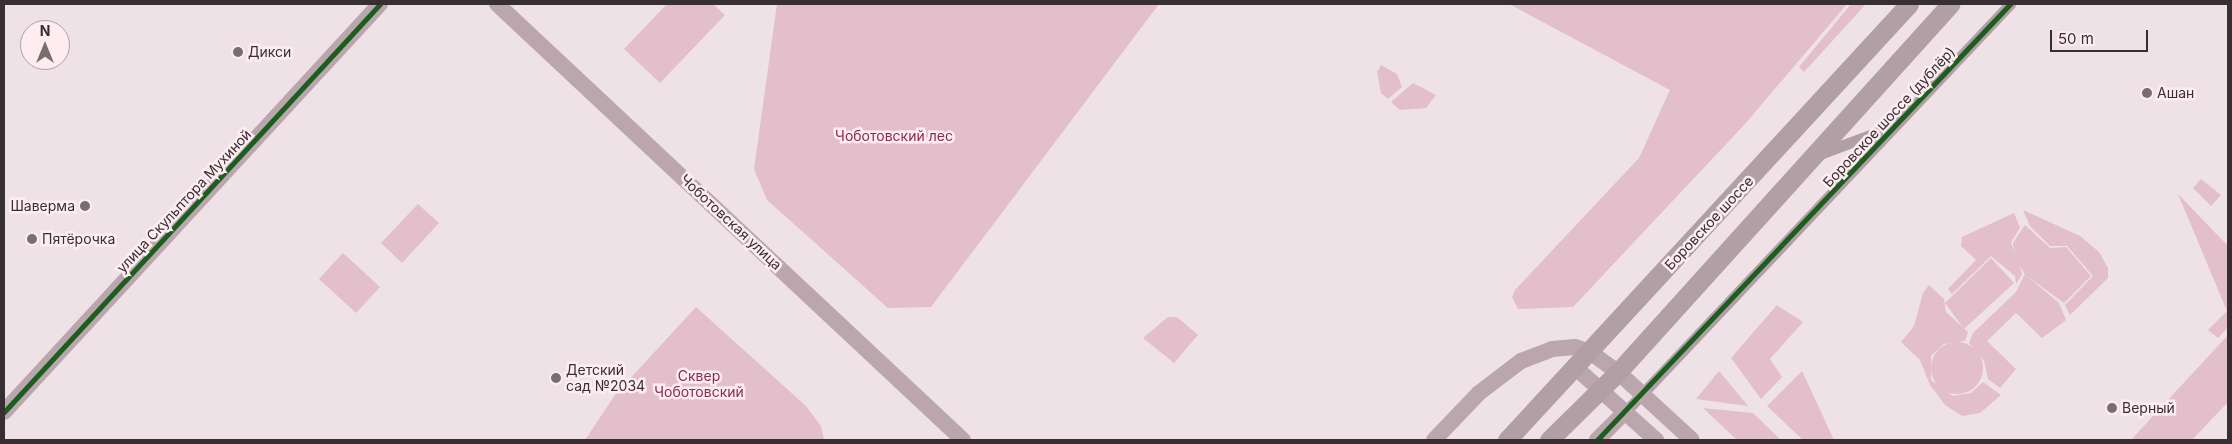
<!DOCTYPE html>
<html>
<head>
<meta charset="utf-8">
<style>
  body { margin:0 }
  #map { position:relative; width:2232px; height:444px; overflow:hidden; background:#eee2e6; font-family:Inter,sans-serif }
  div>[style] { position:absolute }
  .green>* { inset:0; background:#e2bfca }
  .round { border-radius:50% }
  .street>* { height:11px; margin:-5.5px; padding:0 5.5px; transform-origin:5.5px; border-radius:5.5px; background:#b29fa5 }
  .secondary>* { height:16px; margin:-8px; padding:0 8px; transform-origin:8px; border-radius:8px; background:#bba6ae }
  .primary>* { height:19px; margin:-9.5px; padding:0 9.5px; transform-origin:9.5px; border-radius:9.5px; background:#b29fa6 }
  .cycleway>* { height:5px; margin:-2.5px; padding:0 2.5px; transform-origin:2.5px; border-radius:2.5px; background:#1b5e20 }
  .dots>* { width:14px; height:14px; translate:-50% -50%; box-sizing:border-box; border:2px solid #ffecf1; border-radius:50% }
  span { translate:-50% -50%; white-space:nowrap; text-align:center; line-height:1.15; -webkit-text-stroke:5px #ffecf1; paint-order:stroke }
  .poi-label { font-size:14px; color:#372f31 }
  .left { translate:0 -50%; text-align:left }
  .right { translate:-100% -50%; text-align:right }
  .street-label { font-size:14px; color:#372f31 }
  .park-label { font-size:14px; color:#882a51 }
  .frame { position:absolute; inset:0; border:5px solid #372f31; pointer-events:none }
  .north { position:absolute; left:20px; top:20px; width:50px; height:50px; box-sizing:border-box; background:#ffecf1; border:1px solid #afa0a4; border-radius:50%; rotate:0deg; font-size:14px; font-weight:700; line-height:20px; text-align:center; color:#372f31 }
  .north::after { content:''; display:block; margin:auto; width:18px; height:22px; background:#776e70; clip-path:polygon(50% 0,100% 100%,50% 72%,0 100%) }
  .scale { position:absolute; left:2050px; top:30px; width:98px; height:22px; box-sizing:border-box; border:2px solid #372f31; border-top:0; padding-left:6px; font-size:15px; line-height:18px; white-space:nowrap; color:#372f31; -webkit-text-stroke:4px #ffecf1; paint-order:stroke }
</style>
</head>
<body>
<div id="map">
  <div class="green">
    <div style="clip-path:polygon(667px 4px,713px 4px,725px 15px,660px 83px,624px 49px)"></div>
    <div style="clip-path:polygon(777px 4px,1159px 4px,931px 307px,888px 308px,767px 200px,754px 169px)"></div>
    <div style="clip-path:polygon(1509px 4px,1847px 4px,1745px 124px,1573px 307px,1518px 309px,1512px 297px,1515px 290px,1639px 158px,1670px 90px)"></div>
    <div style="clip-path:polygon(1851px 4px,1866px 4px,1804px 72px,1799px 67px)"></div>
    <div style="clip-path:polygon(1381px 65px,1397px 74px,1402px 87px,1388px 99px,1381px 93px,1377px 72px)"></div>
    <div style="clip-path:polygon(1413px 83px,1436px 95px,1426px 108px,1400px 110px,1391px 102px)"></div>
    <div style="clip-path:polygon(2201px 179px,2221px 195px,2211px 206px,2193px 188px)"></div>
    <div style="clip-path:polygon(2178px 194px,2228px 246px,2228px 327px,2218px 338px,2208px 330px,2227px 311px)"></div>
    <div style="clip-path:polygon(418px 204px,439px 223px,402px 263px,381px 243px)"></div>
    <div style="clip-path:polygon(2023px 210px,2080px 236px,2099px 252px,2108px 268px,2108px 278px,2070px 315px,2065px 305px,2093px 276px,2067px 246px,2050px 246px,2030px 226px)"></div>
    <div style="clip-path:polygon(2014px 213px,2020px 228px,2011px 242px,2022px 274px,2016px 284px,2015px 276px,1991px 256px,1952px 294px,1948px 289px,1976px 260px,1961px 246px,1962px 237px)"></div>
    <div style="clip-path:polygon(2025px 225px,2050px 248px,2066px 247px,2091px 276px,2064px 303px,2027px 276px,2059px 303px,2066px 320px,2042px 338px,2016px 313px,1987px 341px,2016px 369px,2000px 388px,1988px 379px,1984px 361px,1969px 343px,1973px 333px,2016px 292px,2025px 274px,2016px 262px,2013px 243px)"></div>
    <div style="clip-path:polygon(343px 253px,380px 287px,356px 313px,319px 279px)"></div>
    <div style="clip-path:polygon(1991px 258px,2014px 283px,1964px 329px,1945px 303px)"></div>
    <div style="clip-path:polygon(1929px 285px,1944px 299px,1946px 312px,1968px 332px,1965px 341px,1944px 344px,1931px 356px,1931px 380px,1953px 396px,1971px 393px,1983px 382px,2001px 395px,1980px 413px,1962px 416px,1945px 405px,1930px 385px,1920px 360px,1901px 342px,1914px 326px,1923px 293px)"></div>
    <div style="clip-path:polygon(1777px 305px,1803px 322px,1770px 359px,1782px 377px,1761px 399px,1731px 358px)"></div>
    <div style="clip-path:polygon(696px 307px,806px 406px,821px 426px,824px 440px,585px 440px,615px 395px)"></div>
    <div style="clip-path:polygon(1168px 317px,1177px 317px,1198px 335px,1174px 363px,1143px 338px)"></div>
    <div style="clip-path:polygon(2228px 335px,2228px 402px,2192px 440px,2131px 440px)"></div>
    <div class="round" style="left:1931px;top:342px;width:52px;height:52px"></div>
    <div style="clip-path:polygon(1719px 371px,1748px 406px,1696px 399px)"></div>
    <div style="clip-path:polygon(1802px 371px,1834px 440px,1803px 440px,1767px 406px)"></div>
    <div style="clip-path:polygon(1703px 408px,1753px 413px,1781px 440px,1737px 440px)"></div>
  </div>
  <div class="street">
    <div style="left:1817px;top:155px;width:79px;rotate:-20.7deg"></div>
    <div style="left:1625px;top:412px;width:561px;rotate:-46.66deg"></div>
  </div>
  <div class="secondary">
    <div style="left:497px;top:4px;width:638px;rotate:43.1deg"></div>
    <div style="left:1576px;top:368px;width:108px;rotate:42deg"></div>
    <div style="left:4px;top:412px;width:555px;rotate:-47.34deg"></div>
    <div style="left:1434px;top:440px;width:65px;rotate:-46.2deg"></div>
    <div style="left:1479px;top:393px;width:53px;rotate:-37.3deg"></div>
    <div style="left:1521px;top:361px;width:33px;rotate:-21deg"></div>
    <div style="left:1552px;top:349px;width:23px;rotate:-5deg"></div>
    <div style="left:1575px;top:347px;width:16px;rotate:18deg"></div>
    <div style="left:1590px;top:352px;width:34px;rotate:36deg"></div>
    <div style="left:1618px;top:372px;width:100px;rotate:42.6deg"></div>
    <div style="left:1597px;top:440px;width:40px;rotate:-45deg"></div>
  </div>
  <div class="primary">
    <div style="left:1507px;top:440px;width:593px;rotate:-47.32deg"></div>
    <div style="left:1549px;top:440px;width:97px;rotate:-44.6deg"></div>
    <div style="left:1618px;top:372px;width:496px;rotate:-47.9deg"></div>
  </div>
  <div class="cycleway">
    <div style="left:4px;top:412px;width:555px;rotate:-47.34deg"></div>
    <div style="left:1597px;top:440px;width:601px;rotate:-46.55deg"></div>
  </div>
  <div class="dots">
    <div style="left:238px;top:52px;background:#776e70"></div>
    <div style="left:2147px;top:93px;background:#776e70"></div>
    <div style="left:85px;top:206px;background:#776e70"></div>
    <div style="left:32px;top:239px;background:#776e70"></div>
    <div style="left:556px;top:378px;background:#776e70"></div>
    <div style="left:2112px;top:408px;background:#776e70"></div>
  </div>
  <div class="poi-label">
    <span class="left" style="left:248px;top:52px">Дикси</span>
    <span class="left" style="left:2157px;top:93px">Ашан</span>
    <span class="right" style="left:75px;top:206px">Шаверма</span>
    <span class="left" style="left:42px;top:239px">Пятёрочка</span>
    <span class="left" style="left:566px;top:378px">Детский<br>сад №2034</span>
    <span class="left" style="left:2122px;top:408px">Верный</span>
  </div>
  <div class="street-label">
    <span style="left:1889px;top:117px;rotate:-47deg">Боровское шоссе (дублёр)</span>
    <span style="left:184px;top:201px;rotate:-47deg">улица Скульптора Мухиной</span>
    <span style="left:731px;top:222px;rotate:43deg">Чоботовская улица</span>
    <span style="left:1709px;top:223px;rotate:-47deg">Боровское шоссе</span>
  </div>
  <div class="park-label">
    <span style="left:894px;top:136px">Чоботовский лес</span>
    <span style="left:699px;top:384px">Сквер<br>Чоботовский</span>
  </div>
  <div class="frame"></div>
  <div class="north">N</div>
  <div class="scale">50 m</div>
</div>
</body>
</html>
